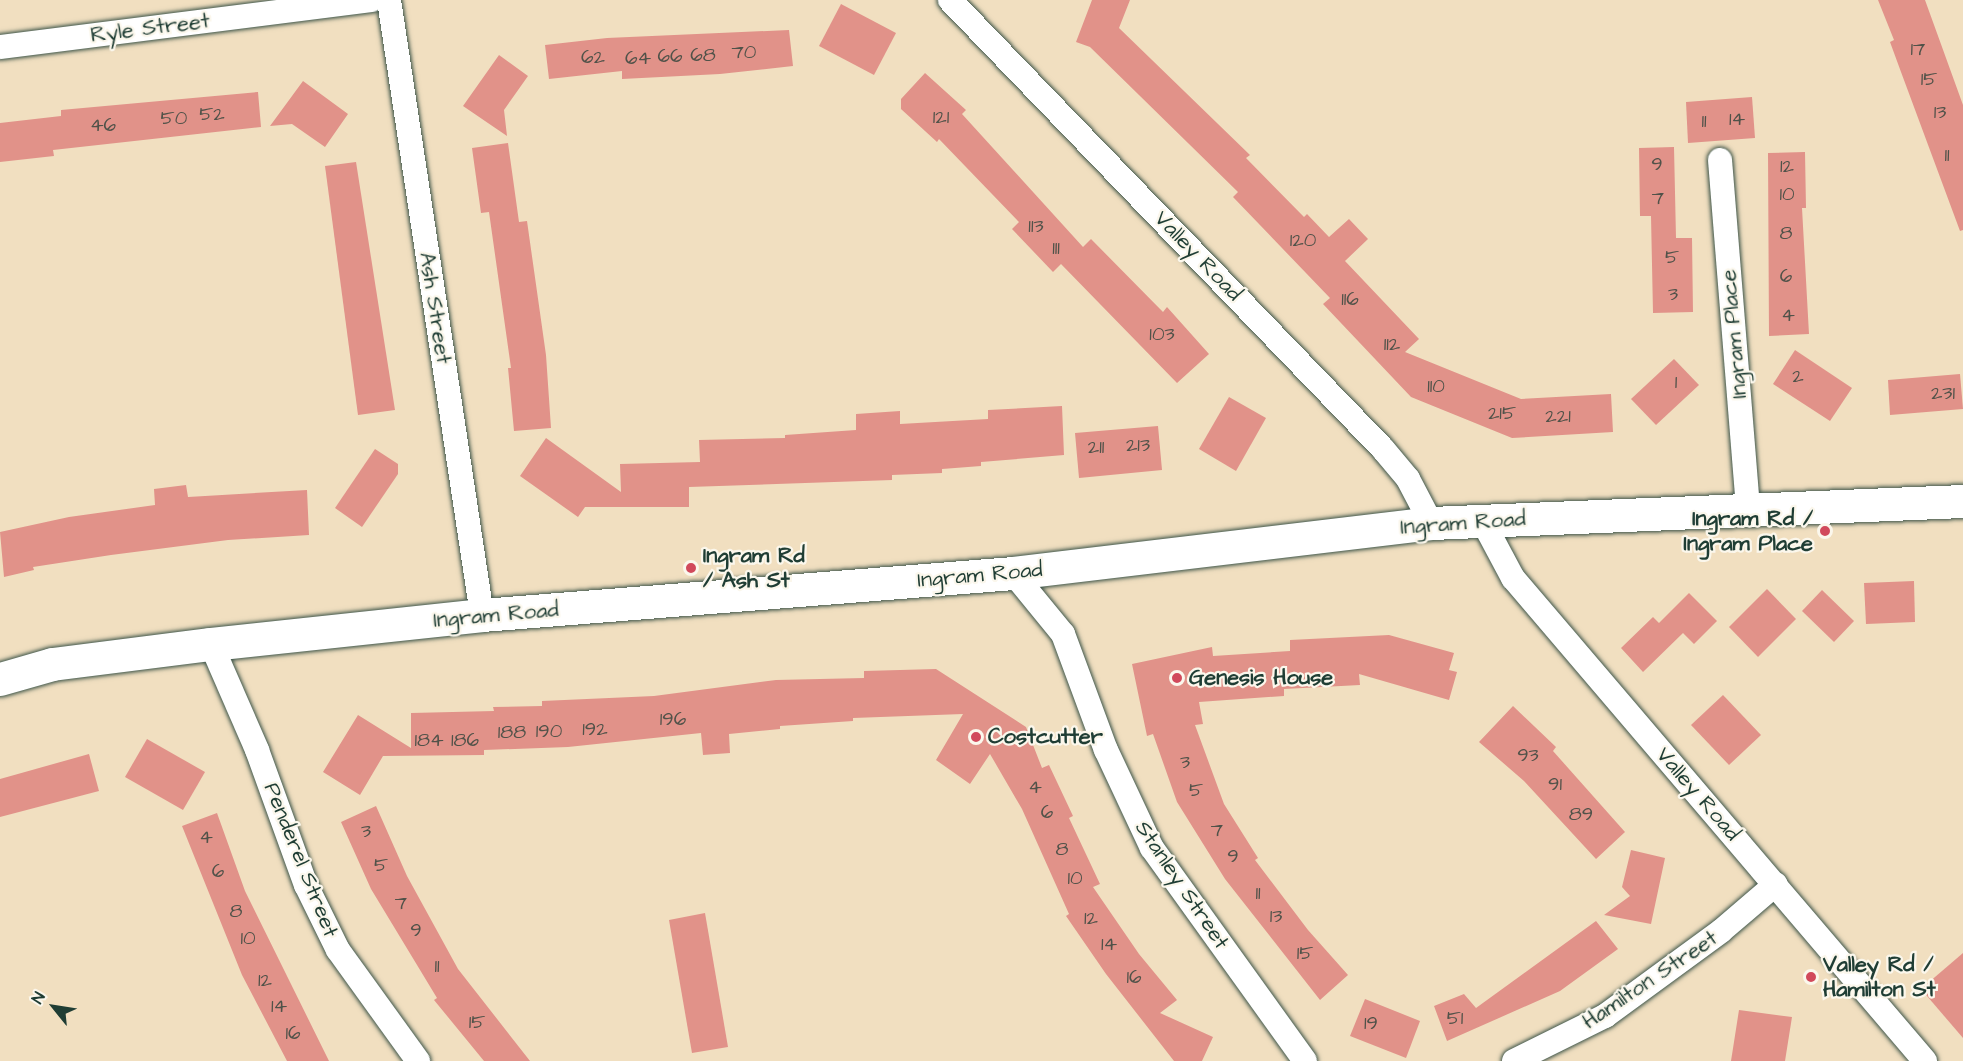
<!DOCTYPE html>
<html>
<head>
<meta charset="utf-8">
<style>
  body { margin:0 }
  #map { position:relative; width:1963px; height:1061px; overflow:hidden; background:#f1dfc0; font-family:"Architects Daughter",sans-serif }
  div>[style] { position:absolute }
  .building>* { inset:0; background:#e19289 }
  .roads { filter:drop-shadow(0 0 2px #3e5549) drop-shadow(0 0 2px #3e5549) }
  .street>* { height:24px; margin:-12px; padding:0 12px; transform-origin:12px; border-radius:12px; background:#fff }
  .secondary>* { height:33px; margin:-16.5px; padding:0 16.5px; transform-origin:16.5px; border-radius:16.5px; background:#fff }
  .dots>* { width:16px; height:16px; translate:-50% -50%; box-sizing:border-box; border:3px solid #fbf7ec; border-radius:50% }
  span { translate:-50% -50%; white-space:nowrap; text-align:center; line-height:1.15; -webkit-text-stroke:4.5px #fbf7ec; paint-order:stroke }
  .number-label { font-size:20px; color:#505249 }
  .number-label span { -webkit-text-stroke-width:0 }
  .street-label { font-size:22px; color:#1f3d34 }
  .poi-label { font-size:22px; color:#1f3d34; font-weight:700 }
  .right { translate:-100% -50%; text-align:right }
  .left { translate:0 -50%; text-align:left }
  .north { position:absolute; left:24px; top:977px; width:60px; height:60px; -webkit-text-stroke:4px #fbf7ec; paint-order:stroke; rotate:300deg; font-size:16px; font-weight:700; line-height:24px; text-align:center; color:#1f3d34 }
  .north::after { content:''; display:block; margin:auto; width:21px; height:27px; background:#1f3d34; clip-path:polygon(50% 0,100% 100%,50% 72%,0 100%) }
</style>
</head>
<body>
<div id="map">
  <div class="building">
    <div style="clip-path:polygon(1092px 0,1130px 0,1119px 28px,1250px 155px,1246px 158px,1304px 217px,1307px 214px,1329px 237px,1349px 219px,1368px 239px,1345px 261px,1419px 339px,1405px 352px,1521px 399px,1611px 394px,1613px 432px,1512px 438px,1411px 397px,1323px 304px,1330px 298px,1233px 197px,1238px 192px,1090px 47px,1076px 42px)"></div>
    <div style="clip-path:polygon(1878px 0,1925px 0,1963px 105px,1963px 230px,1960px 231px,1901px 72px,1890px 42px,1894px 40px)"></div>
    <div style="clip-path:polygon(841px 4px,896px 33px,874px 75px,819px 46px)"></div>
    <div style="clip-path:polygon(789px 30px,793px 66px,720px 74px,622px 79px,622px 71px,549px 79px,545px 45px,607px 38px)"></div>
    <div style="clip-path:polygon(499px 55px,528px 76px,504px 110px,507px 136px,463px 106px)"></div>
    <div style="clip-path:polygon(925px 73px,966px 110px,962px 114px,1083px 247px,1091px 239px,1163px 312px,1167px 307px,1209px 354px,1177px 383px,1061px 264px,1053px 272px,1012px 229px,1019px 222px,939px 139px,937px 142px,901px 109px,901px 99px)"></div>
    <div style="clip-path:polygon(303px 81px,348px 114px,325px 147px,292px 124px,270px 126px)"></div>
    <div style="clip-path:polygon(258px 92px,261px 127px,53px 150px,54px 156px,0 162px,0 123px,61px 116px,61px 110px)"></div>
    <div style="clip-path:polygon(1752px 97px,1755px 138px,1688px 143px,1686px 102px)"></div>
    <div style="clip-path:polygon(508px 143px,519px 222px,527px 221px,546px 355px,551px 428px,514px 431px,508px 368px,511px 368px,489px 212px,481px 213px,472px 148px)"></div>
    <div style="clip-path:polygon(1674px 147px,1676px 238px,1692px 238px,1693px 312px,1653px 313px,1651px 216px,1640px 216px,1639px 148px)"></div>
    <div style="clip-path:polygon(1805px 152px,1806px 208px,1802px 208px,1809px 334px,1769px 336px,1768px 153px)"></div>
    <div style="clip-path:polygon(356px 162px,395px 410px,358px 415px,325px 166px)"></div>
    <div style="clip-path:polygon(1795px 350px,1852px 388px,1830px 421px,1773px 384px)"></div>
    <div style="clip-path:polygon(1674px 359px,1699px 385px,1656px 425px,1631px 399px)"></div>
    <div style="clip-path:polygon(1960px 374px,1963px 409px,1890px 415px,1888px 380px)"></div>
    <div style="clip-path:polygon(1229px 397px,1266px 418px,1236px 471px,1199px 449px)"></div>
    <div style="clip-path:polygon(1062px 406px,1064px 455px,981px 462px,981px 466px,942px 469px,942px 473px,892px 475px,892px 480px,689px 487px,689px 507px,585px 507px,578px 517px,520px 476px,546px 438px,621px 492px,620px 464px,700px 462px,699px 440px,785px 438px,785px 435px,856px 430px,856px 414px,900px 411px,900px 424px,988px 419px,988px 410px)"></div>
    <div style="clip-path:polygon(1158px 426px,1162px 470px,1079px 478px,1075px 433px)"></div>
    <div style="clip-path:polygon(375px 449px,398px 464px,398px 474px,362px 527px,335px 508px)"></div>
    <div style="clip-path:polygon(186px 485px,188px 497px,307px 490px,309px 535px,228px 540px,111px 555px,33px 567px,34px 570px,4px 577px,0 532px,69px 517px,155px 505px,154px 489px)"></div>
    <div style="clip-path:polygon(1914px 581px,1915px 622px,1866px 624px,1864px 583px)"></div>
    <div style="clip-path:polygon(1767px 589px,1796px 619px,1758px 657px,1729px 627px)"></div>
    <div style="clip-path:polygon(1822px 590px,1854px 621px,1834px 642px,1802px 611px)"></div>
    <div style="clip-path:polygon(1689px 593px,1717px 621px,1694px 644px,1683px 633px,1643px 672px,1621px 648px,1653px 617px,1659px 623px)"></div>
    <div style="clip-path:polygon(1389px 635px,1454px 653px,1449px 670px,1457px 672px,1449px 700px,1359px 674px,1360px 685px,1284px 689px,1284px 696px,1199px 702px,1203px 724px,1195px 725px,1224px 804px,1258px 858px,1255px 860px,1308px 930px,1348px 975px,1320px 1000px,1225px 879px,1177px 802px,1153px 734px,1147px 736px,1132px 664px,1212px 647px,1213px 656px,1290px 651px,1290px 640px)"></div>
    <div style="clip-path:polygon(936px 669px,1026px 727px,1042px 768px,1049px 765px,1073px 816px,1069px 818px,1100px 884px,1093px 887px,1139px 954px,1177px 1000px,1160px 1013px,1213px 1037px,1202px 1061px,1174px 1061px,1106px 974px,1066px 916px,1069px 914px,1022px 809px,990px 754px,970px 784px,936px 760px,963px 714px,853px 718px,853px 721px,780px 726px,780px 729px,729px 734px,730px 753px,703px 755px,701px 733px,568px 747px,484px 750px,484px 755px,383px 756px,360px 795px,323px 772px,358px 715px,411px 748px,411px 713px,494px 711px,493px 707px,542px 706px,542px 701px,654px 696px,776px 680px,864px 678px,864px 671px)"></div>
    <div style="clip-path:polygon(1723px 695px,1761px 735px,1729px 765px,1691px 725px)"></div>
    <div style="clip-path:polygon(1513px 706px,1556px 747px,1553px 751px,1625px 832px,1596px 859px,1524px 781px,1479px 742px)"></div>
    <div style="clip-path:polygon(147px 739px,205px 772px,183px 810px,125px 777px)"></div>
    <div style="clip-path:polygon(89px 754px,99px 791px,0 817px,0 779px)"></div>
    <div style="clip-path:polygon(376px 806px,407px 876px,458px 969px,530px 1061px,484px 1061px,434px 1000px,437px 998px,371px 889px,341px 822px)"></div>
    <div style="clip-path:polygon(217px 813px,245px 891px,329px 1061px,287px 1061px,242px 975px,182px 826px)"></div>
    <div style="clip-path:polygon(1631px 850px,1665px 858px,1651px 924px,1604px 915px,1630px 896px,1622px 887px)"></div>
    <div style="clip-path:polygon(705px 913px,728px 1047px,692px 1053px,669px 920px)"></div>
    <div style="clip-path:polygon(1596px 921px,1618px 949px,1560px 991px,1447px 1041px,1434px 1006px,1464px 994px,1476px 1008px)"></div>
    <div style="clip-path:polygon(1963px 953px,1963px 1038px,1921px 989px)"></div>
    <div style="clip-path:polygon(1365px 999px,1420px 1021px,1406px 1058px,1350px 1036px)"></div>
    <div style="clip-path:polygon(1739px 1010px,1792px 1017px,1785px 1061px,1731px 1061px)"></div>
  </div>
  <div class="roads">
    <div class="street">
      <div style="left:389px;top:0;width:622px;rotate:81.4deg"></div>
      <div style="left:950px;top:0;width:624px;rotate:46.04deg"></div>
      <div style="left:1383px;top:449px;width:39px;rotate:50deg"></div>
      <div style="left:1408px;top:479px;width:50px;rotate:62.4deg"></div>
      <div style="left:0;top:47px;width:374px;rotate:-7.2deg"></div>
      <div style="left:1720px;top:160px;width:349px;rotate:85.4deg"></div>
      <div style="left:1482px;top:520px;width:66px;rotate:61.9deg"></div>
      <div style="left:1513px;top:578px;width:635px;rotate:49.54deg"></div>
      <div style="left:1013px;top:573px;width:79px;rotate:50.7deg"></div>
      <div style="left:1063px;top:634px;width:124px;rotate:69.7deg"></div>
      <div style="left:1106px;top:750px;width:108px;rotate:64.9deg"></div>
      <div style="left:1152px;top:848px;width:262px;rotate:54.3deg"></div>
      <div style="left:211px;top:644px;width:116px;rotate:66.5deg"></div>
      <div style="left:257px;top:750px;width:144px;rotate:70.1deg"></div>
      <div style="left:306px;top:885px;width:72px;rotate:63.8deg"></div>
      <div style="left:338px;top:950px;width:137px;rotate:54.2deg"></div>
      <div style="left:1514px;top:1061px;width:102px;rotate:-26.3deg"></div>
      <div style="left:1605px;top:1016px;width:144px;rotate:-36.2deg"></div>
      <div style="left:1721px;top:931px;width:72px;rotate:-40.5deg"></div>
    </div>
    <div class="secondary">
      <div style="left:0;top:679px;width:54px;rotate:-16.1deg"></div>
      <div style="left:52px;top:664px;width:160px;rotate:-7.2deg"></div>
      <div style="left:211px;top:644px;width:273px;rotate:-6.1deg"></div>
      <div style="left:482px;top:615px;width:533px;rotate:-4.52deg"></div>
      <div style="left:1013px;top:573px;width:421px;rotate:-6.8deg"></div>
      <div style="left:1431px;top:523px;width:532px;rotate:-2.37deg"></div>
    </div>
  </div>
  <div class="dots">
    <div style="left:1825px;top:531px;background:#d1495b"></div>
    <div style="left:691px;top:568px;background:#d1495b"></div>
    <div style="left:1177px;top:678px;background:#d1495b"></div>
    <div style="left:976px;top:737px;background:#d1495b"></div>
    <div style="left:1811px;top:977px;background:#d1495b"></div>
  </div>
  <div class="number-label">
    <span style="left:1918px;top:49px">17</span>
    <span style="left:744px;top:52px">70</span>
    <span style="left:703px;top:55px">68</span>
    <span style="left:670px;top:56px">66</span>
    <span style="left:593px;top:57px">62</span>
    <span style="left:638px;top:58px">64</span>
    <span style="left:1929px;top:79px">15</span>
    <span style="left:1940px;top:112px">13</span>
    <span style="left:212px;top:114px">52</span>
    <span style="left:941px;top:117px">121</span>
    <span style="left:174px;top:118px">50</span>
    <span style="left:1737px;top:119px">14</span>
    <span style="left:1704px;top:121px">11</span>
    <span style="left:103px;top:125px">46</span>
    <span style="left:1947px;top:155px">11</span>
    <span style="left:1657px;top:164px">9</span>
    <span style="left:1787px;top:166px">12</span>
    <span style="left:1787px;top:194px">10</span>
    <span style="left:1658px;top:198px">7</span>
    <span style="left:1036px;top:226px">113</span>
    <span style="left:1786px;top:233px">8</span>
    <span style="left:1303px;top:240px">120</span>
    <span style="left:1056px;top:248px">111</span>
    <span style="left:1672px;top:257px">5</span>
    <span style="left:1786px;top:276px">6</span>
    <span style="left:1673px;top:294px">3</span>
    <span style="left:1350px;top:299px">116</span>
    <span style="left:1788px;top:315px">4</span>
    <span style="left:1162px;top:334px">103</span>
    <span style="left:1392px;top:344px">112</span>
    <span style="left:1798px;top:376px">2</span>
    <span style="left:1676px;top:382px">1</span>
    <span style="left:1436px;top:386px">110</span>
    <span style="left:1943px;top:393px">231</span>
    <span style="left:1502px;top:413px">215</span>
    <span style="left:1558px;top:416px">221</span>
    <span style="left:1138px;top:445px">213</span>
    <span style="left:1096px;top:447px">211</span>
    <span style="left:673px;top:719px">196</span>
    <span style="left:595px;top:729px">192</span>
    <span style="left:549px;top:731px">190</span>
    <span style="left:512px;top:732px">188</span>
    <span style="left:429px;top:740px">184</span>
    <span style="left:465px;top:740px">186</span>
    <span style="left:1528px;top:755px">93</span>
    <span style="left:1185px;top:762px">3</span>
    <span style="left:1555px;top:784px">91</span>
    <span style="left:1035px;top:787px">4</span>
    <span style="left:1196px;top:790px">5</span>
    <span style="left:1047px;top:812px">6</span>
    <span style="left:1581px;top:814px">89</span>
    <span style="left:1217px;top:830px">7</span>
    <span style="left:366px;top:831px">3</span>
    <span style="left:206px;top:837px">4</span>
    <span style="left:1062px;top:849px">8</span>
    <span style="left:1233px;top:856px">9</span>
    <span style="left:381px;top:865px">5</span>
    <span style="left:218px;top:871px">6</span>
    <span style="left:1075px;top:878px">10</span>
    <span style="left:1258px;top:893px">11</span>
    <span style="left:401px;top:903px">7</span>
    <span style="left:236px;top:911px">8</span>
    <span style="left:1276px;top:916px">13</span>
    <span style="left:1091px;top:918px">12</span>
    <span style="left:416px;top:930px">9</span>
    <span style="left:248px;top:938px">10</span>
    <span style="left:1109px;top:944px">14</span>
    <span style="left:1305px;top:953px">15</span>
    <span style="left:437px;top:966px">11</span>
    <span style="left:1134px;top:977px">16</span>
    <span style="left:265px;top:980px">12</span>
    <span style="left:279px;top:1006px">14</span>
    <span style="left:1455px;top:1018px">51</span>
    <span style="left:477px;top:1022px">15</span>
    <span style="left:1371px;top:1023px">19</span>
    <span style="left:293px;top:1033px">16</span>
  </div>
  <div class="street-label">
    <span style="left:150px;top:28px;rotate:-7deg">Ryle Street</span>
    <span style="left:1198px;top:256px;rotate:46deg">Valley Road</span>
    <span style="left:435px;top:308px;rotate:81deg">Ash Street</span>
    <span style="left:1734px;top:334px;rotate:-95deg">Ingram Place</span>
    <span style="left:1463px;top:523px;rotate:-4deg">Ingram Road</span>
    <span style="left:980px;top:575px;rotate:-5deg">Ingram Road</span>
    <span style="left:496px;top:615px;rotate:-5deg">Ingram Road</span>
    <span style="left:1698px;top:794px;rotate:49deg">Valley Road</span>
    <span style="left:301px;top:860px;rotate:68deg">Penderel Street</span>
    <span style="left:1182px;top:885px;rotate:56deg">Stanley Street</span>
    <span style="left:1650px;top:980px;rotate:-34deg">Hamilton Street</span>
  </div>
  <div class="poi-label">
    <span class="right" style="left:1813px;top:531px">Ingram Rd /<br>Ingram Place</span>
    <span class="left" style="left:703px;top:568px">Ingram Rd<br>/ Ash St</span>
    <span class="left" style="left:1189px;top:678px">Genesis House</span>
    <span class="left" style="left:988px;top:737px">Costcutter</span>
    <span class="left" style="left:1823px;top:977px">Valley Rd /<br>Hamilton St</span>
  </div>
  <div class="north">N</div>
</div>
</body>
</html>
